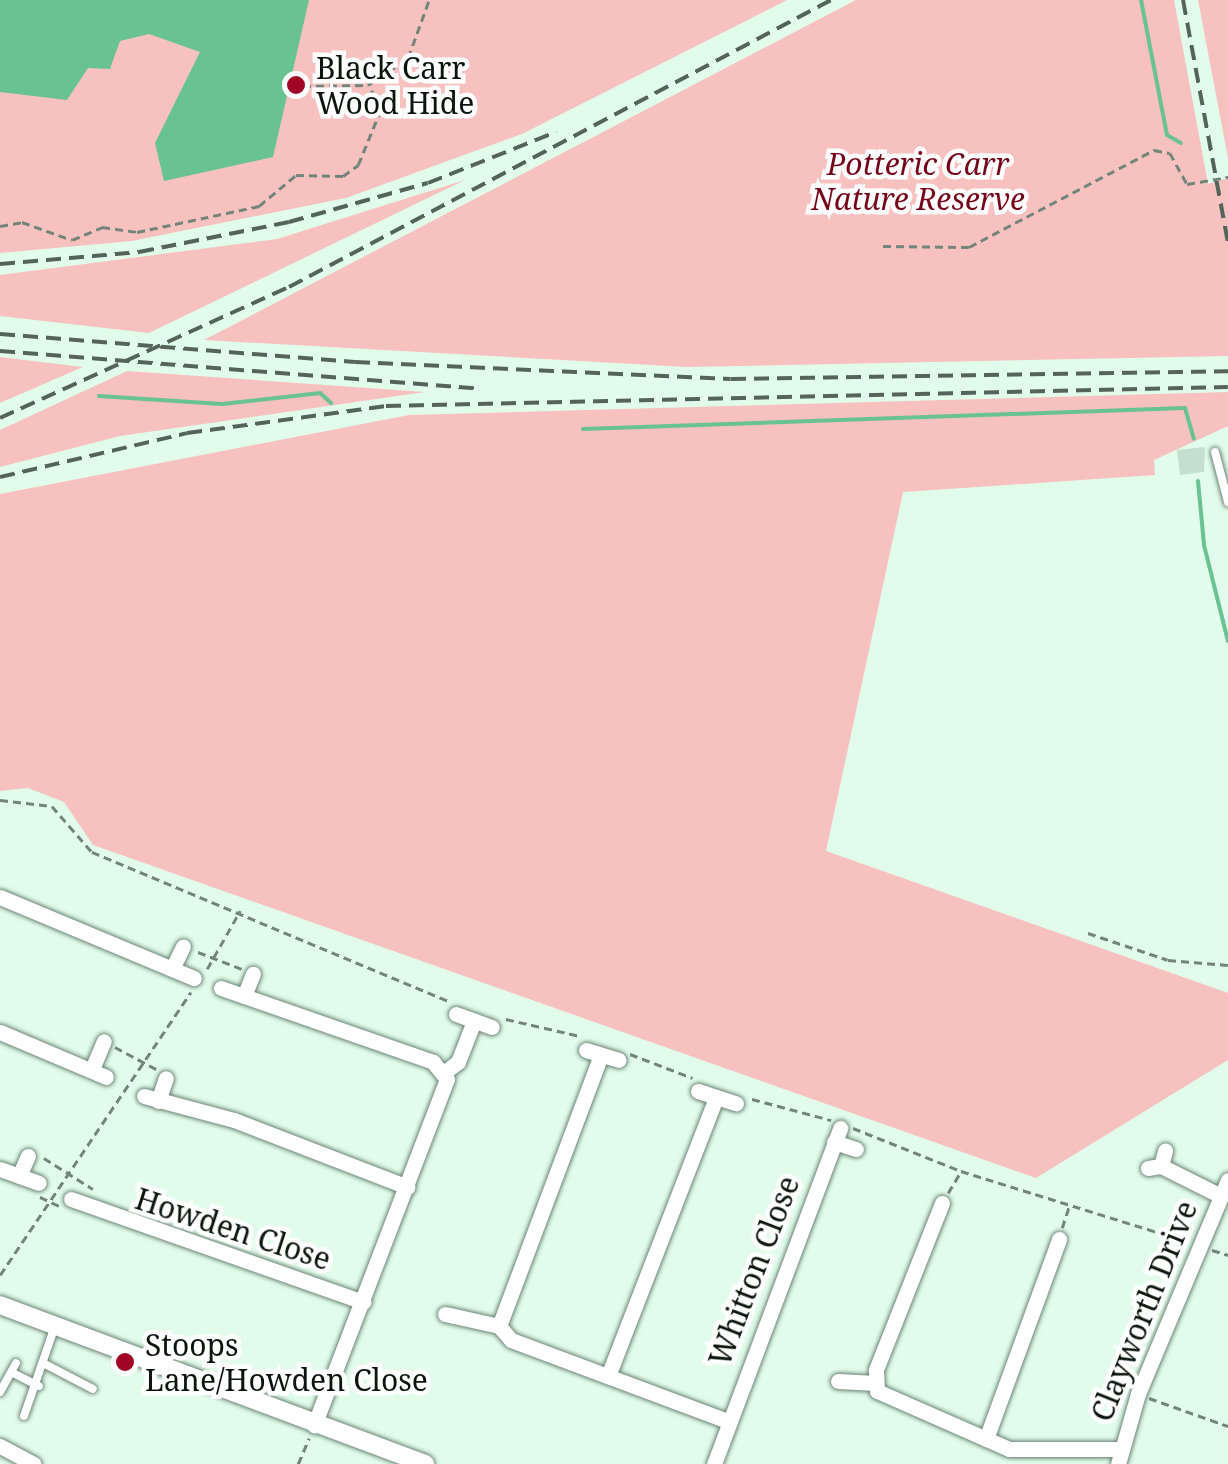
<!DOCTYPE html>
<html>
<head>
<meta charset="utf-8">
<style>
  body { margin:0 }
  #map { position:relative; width:1228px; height:1464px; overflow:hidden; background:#e1fceb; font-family:"Noto Serif",serif }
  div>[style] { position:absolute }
  .green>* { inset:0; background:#f7c1bf }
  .water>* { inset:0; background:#69c292 }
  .stream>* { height:4px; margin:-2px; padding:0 2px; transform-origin:2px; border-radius:2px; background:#69c292 }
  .building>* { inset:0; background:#c5dfcf }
  .path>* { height:2.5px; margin-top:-1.25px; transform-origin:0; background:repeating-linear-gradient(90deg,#73857a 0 8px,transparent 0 13px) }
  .roads { filter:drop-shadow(0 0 2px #6c8476) drop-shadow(0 0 2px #6c8476) }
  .service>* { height:8px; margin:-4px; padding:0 4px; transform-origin:4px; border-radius:4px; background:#fff }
  .minor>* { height:15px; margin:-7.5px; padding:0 7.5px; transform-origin:7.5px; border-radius:7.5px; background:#fff }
  .tertiary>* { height:18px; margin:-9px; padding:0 9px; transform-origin:9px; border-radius:9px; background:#fff }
  .rail>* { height:4px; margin-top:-2px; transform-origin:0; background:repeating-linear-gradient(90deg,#54645b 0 15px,transparent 0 23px) }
  .dots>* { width:28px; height:28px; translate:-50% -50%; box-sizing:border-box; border:5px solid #fff; border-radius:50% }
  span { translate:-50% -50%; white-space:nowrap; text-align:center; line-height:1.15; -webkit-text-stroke:9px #fff; paint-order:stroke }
  .poi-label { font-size:30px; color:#0b140f }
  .left { translate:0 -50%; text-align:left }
  .park-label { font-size:30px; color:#760419; font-style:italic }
  .street-label { font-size:30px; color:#0b140f }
</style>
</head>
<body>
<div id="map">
  <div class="green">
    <div style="clip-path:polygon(0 0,787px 0,522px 134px,346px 198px,132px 241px,0 253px)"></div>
    <div style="clip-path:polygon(856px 0,1174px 0,1208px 184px,1228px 178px,1228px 356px,687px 367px,204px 340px)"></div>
    <div style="clip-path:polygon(1198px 0,1228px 0,1228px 158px)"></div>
    <div style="clip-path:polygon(465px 180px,149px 333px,0 316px,0 275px,277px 239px)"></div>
    <div style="clip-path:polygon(0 357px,83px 367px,0 403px)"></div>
    <div style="clip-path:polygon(127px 371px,425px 392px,120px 436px,0 467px,0 430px)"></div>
    <div style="clip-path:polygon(1228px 392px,1228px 426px,1154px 460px,1155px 475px,903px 492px,826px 851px,1228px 993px,1228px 1060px,1036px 1178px,93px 845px,64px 802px,28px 788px,0 791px,0 494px,409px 415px)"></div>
  </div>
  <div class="water">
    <div style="clip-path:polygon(0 0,309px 0,273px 157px,164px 181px,155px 143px,200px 52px,149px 34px,120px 41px,110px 69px,88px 68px,67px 100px,0 92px)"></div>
  </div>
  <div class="stream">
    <div style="left:1141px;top:0;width:137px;rotate:79.1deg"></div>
    <div style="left:1167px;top:135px;width:16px;rotate:30deg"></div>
    <div style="left:99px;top:396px;width:123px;rotate:3.7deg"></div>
    <div style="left:222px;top:404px;width:99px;rotate:-6.4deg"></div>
    <div style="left:320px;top:393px;width:15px;rotate:42deg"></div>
    <div style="left:583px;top:429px;width:602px;rotate:-2deg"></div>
    <div style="left:1185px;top:408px;width:32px;rotate:74deg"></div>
    <div style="left:1198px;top:481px;width:64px;rotate:84.6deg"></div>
    <div style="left:1204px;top:545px;width:99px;rotate:76deg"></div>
  </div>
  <div class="building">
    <div style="clip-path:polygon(1205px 447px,1204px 472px,1180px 475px,1177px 450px)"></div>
  </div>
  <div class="path">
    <div style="left:303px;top:86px;width:65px;rotate:-0.9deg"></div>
    <div style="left:368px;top:85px;width:48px;rotate:-34deg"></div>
    <div style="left:408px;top:58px;width:62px;rotate:-70.1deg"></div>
    <div style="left:0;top:226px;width:22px;rotate:-10deg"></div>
    <div style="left:22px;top:222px;width:53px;rotate:19.8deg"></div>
    <div style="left:72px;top:240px;width:33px;rotate:-23deg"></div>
    <div style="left:102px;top:227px;width:35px;rotate:8deg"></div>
    <div style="left:137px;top:232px;width:125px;rotate:-12deg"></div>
    <div style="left:259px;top:206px;width:48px;rotate:-40deg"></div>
    <div style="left:296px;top:175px;width:47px;rotate:1.2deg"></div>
    <div style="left:343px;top:176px;width:19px;rotate:-36deg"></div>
    <div style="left:358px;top:165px;width:61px;rotate:-67.7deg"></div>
    <div style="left:381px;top:109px;width:27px;rotate:-118deg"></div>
    <div style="left:883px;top:246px;width:86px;rotate:0.7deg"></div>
    <div style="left:969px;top:247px;width:209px;rotate:-27.7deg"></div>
    <div style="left:1154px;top:150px;width:16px;rotate:11deg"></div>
    <div style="left:1170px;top:153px;width:35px;rotate:61deg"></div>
    <div style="left:1187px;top:184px;width:42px;rotate:-9.7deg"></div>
    <div style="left:0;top:800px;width:52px;rotate:6.6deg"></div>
    <div style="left:52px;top:806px;width:61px;rotate:49deg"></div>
    <div style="left:92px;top:852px;width:388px;rotate:22.7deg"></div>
    <div style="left:1088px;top:933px;width:84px;rotate:18.6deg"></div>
    <div style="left:1168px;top:960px;width:60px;rotate:4.8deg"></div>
    <div style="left:198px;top:952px;width:47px;rotate:21.1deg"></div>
    <div style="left:207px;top:969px;width:67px;rotate:-60.4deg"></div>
    <div style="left:506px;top:1019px;width:76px;rotate:12.9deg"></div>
    <div style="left:115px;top:1047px;width:47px;rotate:28.2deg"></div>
    <div style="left:630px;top:1054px;width:67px;rotate:20.9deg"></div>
    <div style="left:752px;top:1099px;width:82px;rotate:14.9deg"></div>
    <div style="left:853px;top:1128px;width:116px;rotate:21.7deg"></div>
    <div style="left:961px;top:1171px;width:236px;rotate:17.3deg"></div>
    <div style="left:44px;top:1158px;width:58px;rotate:32.3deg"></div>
    <div style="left:948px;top:1193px;width:26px;rotate:-59deg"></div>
    <div style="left:40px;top:1197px;width:21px;rotate:25deg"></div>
    <div style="left:1062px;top:1228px;width:22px;rotate:-72deg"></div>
    <div style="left:1212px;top:1250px;width:17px;rotate:17deg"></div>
    <div style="left:0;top:1275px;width:341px;rotate:-56deg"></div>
    <div style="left:1149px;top:1398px;width:84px;rotate:19.5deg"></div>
    <div style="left:298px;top:1464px;width:28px;rotate:-67deg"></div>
  </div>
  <div class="roads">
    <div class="service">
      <div style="left:1215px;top:452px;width:52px;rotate:75.4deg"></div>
      <div style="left:43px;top:1363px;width:56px;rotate:27.5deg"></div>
      <div style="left:13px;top:1373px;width:29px;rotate:27deg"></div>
      <div style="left:0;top:1392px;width:33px;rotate:-61deg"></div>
      <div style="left:24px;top:1416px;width:95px;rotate:-71deg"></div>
    </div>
    <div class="minor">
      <div style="left:0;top:897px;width:210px;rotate:22.7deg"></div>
      <div style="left:172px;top:969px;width:25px;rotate:-64deg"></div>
      <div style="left:221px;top:988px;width:225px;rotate:19.2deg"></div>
      <div style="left:433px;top:1062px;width:22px;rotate:51deg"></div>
      <div style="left:447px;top:1079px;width:371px;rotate:111deg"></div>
      <div style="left:244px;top:996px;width:24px;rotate:-68deg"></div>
      <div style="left:456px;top:1014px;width:38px;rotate:20deg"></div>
      <div style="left:0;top:1032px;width:115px;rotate:23deg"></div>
      <div style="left:586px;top:1050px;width:34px;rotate:17deg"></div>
      <div style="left:601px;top:1055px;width:290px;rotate:110.6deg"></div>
      <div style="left:499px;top:1326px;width:18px;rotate:49deg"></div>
      <div style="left:511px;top:1340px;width:228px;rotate:20.5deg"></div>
      <div style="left:92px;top:1069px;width:30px;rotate:-67deg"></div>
      <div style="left:445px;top:1072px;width:16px;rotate:-38deg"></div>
      <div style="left:458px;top:1062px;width:44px;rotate:-68.7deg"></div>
      <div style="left:698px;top:1091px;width:40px;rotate:18deg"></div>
      <div style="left:144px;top:1096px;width:93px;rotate:14.9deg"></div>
      <div style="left:234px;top:1120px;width:186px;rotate:21.1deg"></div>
      <div style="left:158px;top:1101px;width:24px;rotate:-71deg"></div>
      <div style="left:834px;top:1142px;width:23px;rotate:18deg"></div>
      <div style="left:1161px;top:1166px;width:67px;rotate:26.6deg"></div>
      <div style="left:1148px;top:1168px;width:13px;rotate:-9deg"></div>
      <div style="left:1161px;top:1166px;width:16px;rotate:-75deg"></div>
      <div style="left:0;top:1169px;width:41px;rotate:19.7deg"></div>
      <div style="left:19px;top:1176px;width:22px;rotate:-66deg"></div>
      <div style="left:71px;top:1199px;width:310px;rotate:19.4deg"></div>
      <div style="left:942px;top:1203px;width:180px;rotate:111.6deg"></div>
      <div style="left:876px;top:1370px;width:21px;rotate:87deg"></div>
      <div style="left:877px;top:1391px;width:144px;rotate:23.7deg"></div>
      <div style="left:1009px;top:1449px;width:110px"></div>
      <div style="left:445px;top:1314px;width:55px;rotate:12.5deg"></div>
      <div style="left:608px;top:1376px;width:298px;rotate:-68.8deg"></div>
      <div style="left:838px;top:1381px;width:37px;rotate:3deg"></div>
      <div style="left:986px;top:1439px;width:213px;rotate:-69.9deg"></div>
      <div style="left:0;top:1446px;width:38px;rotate:28deg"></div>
      <div style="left:714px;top:1464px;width:359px;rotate:-69.4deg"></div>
      <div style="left:1118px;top:1464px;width:73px;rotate:-74.1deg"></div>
      <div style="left:1138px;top:1394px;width:232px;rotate:-67.2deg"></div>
    </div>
    <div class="tertiary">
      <div style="left:0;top:1305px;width:454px;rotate:20.5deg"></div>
    </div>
  </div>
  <div class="rail">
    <div style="left:1183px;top:0;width:246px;rotate:79.5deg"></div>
    <div style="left:0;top:264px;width:140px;rotate:-4.9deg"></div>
    <div style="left:139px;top:252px;width:153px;rotate:-11.3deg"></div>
    <div style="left:289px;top:222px;width:144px;rotate:-15.7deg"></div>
    <div style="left:428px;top:183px;width:138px;rotate:-21.7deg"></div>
    <div style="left:0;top:334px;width:356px;rotate:4.5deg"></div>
    <div style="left:355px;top:362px;width:376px;rotate:2.6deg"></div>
    <div style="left:731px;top:379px;width:497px;rotate:-0.9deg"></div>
    <div style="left:0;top:351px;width:482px;rotate:4.5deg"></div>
    <div style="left:0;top:418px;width:317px;rotate:-24.4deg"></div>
    <div style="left:289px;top:287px;width:613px;rotate:-27.9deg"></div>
    <div style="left:0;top:477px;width:192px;rotate:-13.2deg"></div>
    <div style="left:187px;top:433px;width:201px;rotate:-7.7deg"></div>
    <div style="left:386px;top:406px;width:842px;rotate:-1.29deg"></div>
  </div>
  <div class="dots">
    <div style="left:296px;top:85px;background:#a20426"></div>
    <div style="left:125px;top:1362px;background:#a20426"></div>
  </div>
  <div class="poi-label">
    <span class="left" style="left:316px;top:85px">Black Carr<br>Wood Hide</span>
    <span class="left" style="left:145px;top:1362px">Stoops<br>Lane/Howden Close</span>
  </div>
  <div class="park-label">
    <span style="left:918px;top:181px">Potteric Carr<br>Nature Reserve</span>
  </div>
  <div class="street-label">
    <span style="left:233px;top:1229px;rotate:18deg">Howden Close</span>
    <span style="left:754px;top:1271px;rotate:-69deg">Whitton Close</span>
    <span style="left:1144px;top:1311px;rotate:-68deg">Clayworth Drive</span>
  </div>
</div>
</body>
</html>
